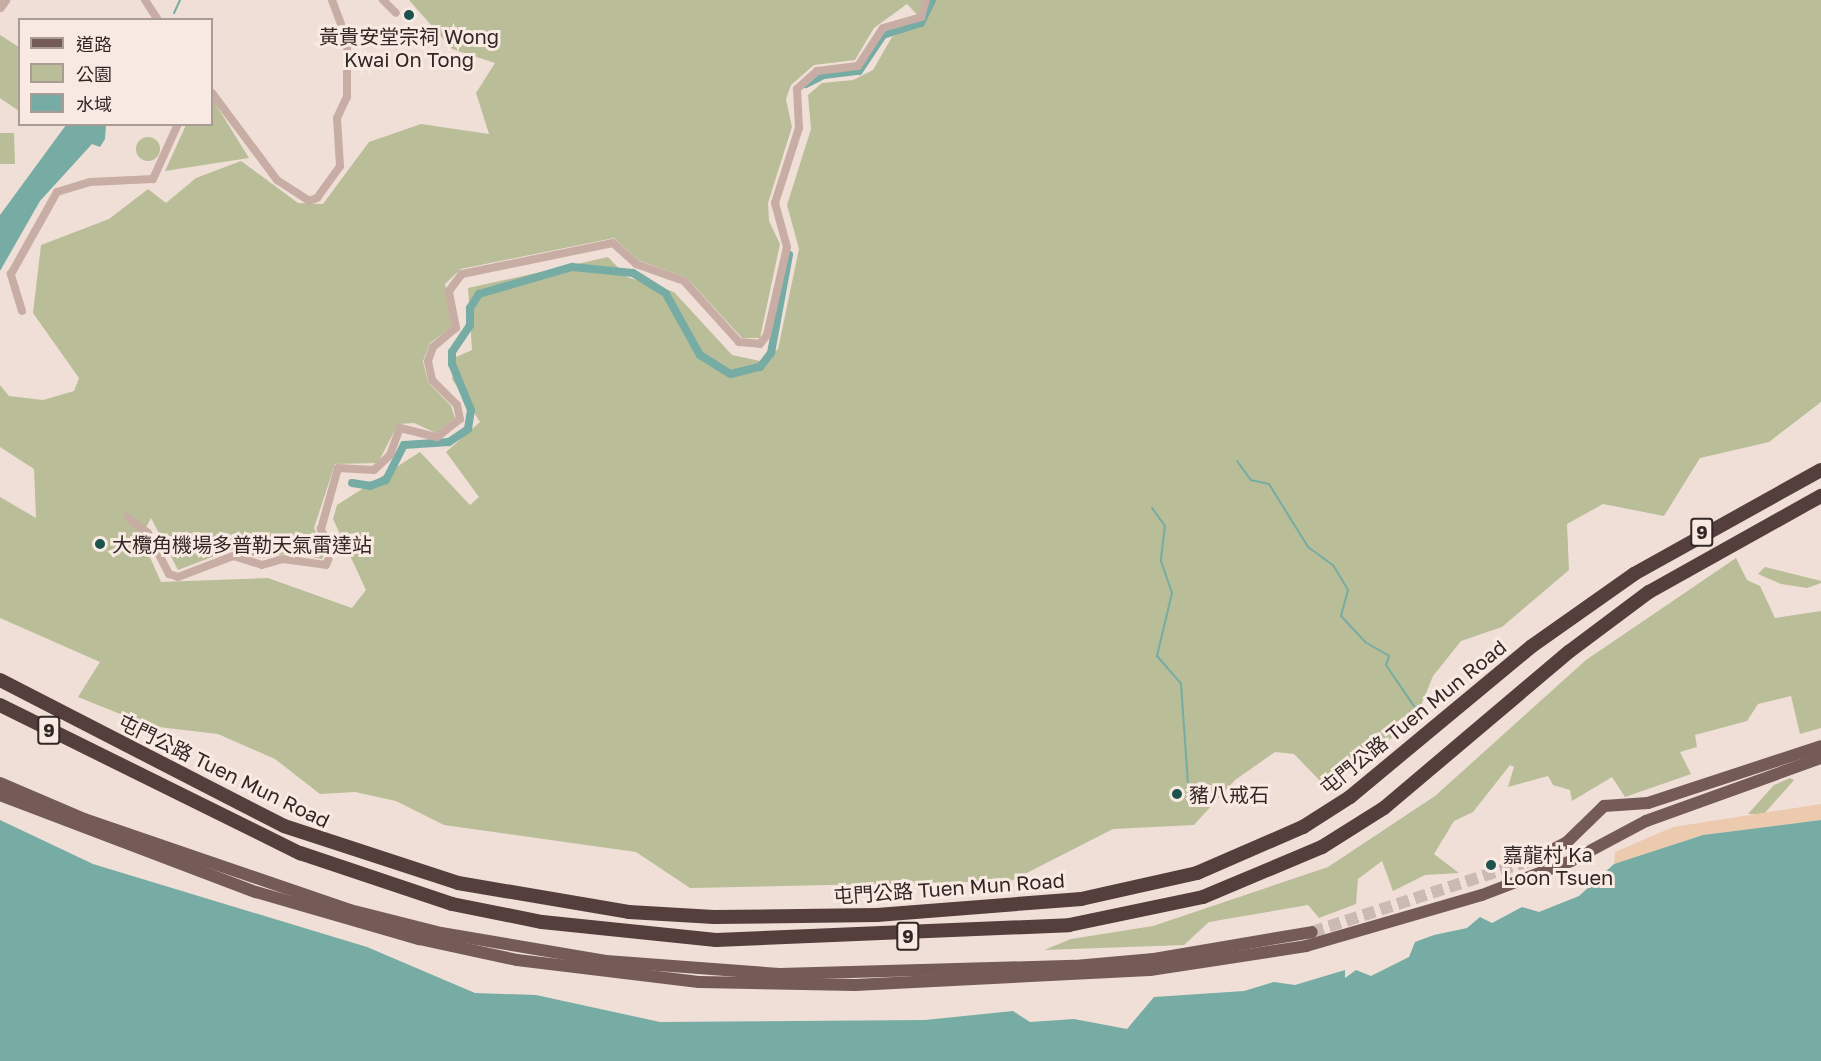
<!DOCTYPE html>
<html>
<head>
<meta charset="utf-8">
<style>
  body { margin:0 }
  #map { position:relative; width:1821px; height:1061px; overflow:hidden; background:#f0dfd7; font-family:"Golos Text","Noto Sans TC",sans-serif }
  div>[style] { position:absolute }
  .green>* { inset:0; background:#b9be98 }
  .round { border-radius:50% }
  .sand>* { inset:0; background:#eccaae }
  .water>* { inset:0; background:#77aca4 }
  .stream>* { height:2px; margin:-1px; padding:0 1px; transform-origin:1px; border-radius:1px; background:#77aca4 }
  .canal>* { height:8px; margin:-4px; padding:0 4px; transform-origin:4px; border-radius:4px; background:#77aca4 }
  .primary-tunnel>* { height:12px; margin-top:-6px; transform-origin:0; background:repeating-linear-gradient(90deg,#cabab3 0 12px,transparent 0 18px) }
  .minor>* { height:8px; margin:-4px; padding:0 4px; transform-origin:4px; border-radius:4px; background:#c8ada4 }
  .tertiary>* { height:9px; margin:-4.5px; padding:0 4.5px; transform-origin:4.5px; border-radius:4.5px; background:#c8ada4 }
  .primary>* { height:12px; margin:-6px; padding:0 6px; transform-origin:6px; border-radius:6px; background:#755b57 }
  .motorway>* { height:14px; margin:-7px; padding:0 7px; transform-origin:7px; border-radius:7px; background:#543f3d }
  .dots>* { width:16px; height:16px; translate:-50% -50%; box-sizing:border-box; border:3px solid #f8eae3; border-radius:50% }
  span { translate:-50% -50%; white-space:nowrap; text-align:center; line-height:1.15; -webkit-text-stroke:6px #f8eae3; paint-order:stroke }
  .shield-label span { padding:2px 4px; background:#f8eae3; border:2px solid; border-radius:4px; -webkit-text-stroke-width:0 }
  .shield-label { font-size:18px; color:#332725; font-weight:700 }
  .poi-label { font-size:20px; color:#332725 }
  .left { translate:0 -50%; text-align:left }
  .street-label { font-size:20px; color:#332725 }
  .legend { position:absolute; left:18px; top:18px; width:195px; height:108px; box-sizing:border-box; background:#f8eae3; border:2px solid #a99c97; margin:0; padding:8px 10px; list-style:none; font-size:18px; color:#332725 }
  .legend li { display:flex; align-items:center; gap:12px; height:30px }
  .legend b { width:30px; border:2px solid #a99c97 }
</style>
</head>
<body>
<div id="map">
  <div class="green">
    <div style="clip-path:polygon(evenodd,409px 0,1821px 0,1821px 402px,1769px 442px,1700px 458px,1664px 516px,1603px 504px,1567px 524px,1569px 570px,1502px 627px,1461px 641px,1433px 676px,1415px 720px,1326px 787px,1294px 754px,1275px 752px,1235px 780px,1194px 825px,1113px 829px,1011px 881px,690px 888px,636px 852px,444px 825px,396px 801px,355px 792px,320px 794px,275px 759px,218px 734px,150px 726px,78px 697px,100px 662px,0 618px,0 497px,36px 518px,34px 469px,0 447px,0 385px,9px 396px,43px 400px,74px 391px,79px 378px,33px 313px,41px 245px,109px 219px,148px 189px,166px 203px,196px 178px,241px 161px,298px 203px,323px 204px,369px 142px,421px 124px,489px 134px,476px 93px,495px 63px,452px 49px,409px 0,907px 4px,923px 21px,892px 37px,873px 70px,853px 80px,822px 83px,808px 95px,811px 129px,787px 205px,799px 249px,778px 349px,760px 361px,732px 355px,674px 292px,627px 277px,608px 257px,468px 288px,472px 350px,456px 357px,452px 379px,480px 422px,446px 452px,479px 497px,470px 505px,420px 452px,337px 505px,333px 519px,366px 590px,352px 608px,268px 578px,161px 582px,141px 537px,151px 518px,178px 570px,233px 549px,260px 558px,292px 553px,322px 559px,325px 553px,314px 528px,335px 464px,378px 463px,398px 424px,414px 423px,436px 433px,455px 418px,451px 406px,428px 382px,423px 361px,430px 343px,452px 327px,445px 284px,461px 269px,614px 238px,638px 260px,687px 278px,742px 338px,760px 338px,780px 244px,769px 221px,768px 203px,792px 127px,786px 99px,791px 85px,814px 65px,855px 60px,874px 28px,907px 4px)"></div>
    <div style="clip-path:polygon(0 35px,19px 47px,19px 111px,0 98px)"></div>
    <div style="clip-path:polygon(213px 100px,249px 158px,165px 171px,186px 125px,212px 124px)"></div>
    <div style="clip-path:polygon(0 133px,14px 133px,15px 164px,0 164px)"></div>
    <div class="round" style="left:136px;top:137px;width:24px;height:24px"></div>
    <div style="clip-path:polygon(1736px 558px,1747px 580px,1760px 586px,1775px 618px,1821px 611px,1821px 728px,1800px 734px,1791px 696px,1758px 704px,1747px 721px,1695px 735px,1697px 747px,1680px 752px,1691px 774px,1625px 797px,1612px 777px,1572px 801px,1570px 790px,1553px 785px,1548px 776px,1508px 787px,1514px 767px,1510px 765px,1473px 812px,1454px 821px,1434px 854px,1459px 873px,1425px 875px,1393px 891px,1382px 861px,1358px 879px,1356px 904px,1319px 918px,1308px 905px,1209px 922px,1184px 945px,1044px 950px,1071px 939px,1153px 926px,1328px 867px,1435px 796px,1586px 660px)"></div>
    <div style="clip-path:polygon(1765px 567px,1821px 581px,1821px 583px,1807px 588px,1781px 584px,1758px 574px)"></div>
    <div style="clip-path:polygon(1790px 778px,1794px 780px,1764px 814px,1748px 814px,1774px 785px)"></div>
  </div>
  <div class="sand">
    <div style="clip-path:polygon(1821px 804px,1821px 820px,1703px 835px,1614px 864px,1615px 852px,1673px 827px)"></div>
  </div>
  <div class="water">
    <div style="clip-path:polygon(66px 125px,106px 125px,105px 139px,100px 147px,92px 144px,40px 201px,0 271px,0 215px)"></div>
    <div style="clip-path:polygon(0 820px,93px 864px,367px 947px,475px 993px,536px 995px,660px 1022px,925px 1020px,1013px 1011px,1030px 1022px,1074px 1019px,1127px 1029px,1154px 997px,1244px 991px,1274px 982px,1295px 985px,1345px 970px,1345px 978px,1356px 970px,1371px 976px,1409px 957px,1415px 942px,1434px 935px,1467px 928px,1480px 917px,1492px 923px,1522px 907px,1539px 912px,1579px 896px,1614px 864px,1703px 835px,1821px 820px,1821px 1061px,0 1061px)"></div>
  </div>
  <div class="stream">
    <div style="left:174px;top:13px;width:14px;rotate:-65deg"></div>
    <div style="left:1237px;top:461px;width:24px;rotate:54deg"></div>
    <div style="left:1251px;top:480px;width:18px;rotate:13deg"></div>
    <div style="left:1269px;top:484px;width:74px;rotate:58.2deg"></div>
    <div style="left:1308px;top:547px;width:31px;rotate:36deg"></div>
    <div style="left:1333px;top:565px;width:29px;rotate:59deg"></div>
    <div style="left:1348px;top:590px;width:27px;rotate:105deg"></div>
    <div style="left:1341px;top:616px;width:35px;rotate:47deg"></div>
    <div style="left:1365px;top:642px;width:28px;rotate:30deg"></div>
    <div style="left:1389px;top:656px;width:9px;rotate:108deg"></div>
    <div style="left:1386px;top:665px;width:57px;rotate:55.8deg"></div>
    <div style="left:1152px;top:508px;width:22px;rotate:54deg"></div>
    <div style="left:1165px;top:526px;width:35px;rotate:97deg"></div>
    <div style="left:1161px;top:561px;width:34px;rotate:71deg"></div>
    <div style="left:1172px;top:593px;width:65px;rotate:103.4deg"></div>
    <div style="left:1157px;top:656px;width:37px;rotate:49deg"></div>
    <div style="left:1181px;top:684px;width:115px;rotate:86deg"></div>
  </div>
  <div class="canal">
    <div style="left:806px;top:84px;width:20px;rotate:-27deg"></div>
    <div style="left:824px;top:75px;width:35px;rotate:-7deg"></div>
    <div style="left:859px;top:71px;width:43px;rotate:-56.3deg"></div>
    <div style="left:883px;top:35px;width:40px;rotate:-18deg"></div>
    <div style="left:921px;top:23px;width:25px;rotate:-64deg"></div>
    <div style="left:352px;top:483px;width:18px;rotate:9deg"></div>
    <div style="left:370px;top:486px;width:17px;rotate:-21deg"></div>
    <div style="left:386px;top:480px;width:39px;rotate:-63deg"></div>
    <div style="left:404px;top:445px;width:45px;rotate:-3.8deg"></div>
    <div style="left:449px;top:442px;width:23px;rotate:-34deg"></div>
    <div style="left:468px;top:429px;width:19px;rotate:-81deg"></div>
    <div style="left:471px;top:410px;width:50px;rotate:-112.4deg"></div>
    <div style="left:452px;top:364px;width:12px;rotate:-90deg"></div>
    <div style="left:452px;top:352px;width:32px;rotate:-56deg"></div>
    <div style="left:470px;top:325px;width:17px;rotate:-90deg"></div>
    <div style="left:470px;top:308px;width:17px;rotate:-57deg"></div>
    <div style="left:479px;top:294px;width:97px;rotate:-16.2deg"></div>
    <div style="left:572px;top:267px;width:61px;rotate:5.6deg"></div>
    <div style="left:633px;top:273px;width:39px;rotate:32deg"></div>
    <div style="left:666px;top:294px;width:70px;rotate:60.9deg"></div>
    <div style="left:700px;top:355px;width:36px;rotate:32deg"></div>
    <div style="left:731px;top:374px;width:30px;rotate:-14deg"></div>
    <div style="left:760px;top:367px;width:18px;rotate:-52deg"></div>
    <div style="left:771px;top:353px;width:100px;rotate:-79.6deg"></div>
  </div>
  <div class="primary-tunnel">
    <div style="left:1312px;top:932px;width:231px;rotate:-18.1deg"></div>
  </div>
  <div class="minor">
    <div style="left:145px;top:0;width:24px;rotate:57deg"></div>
    <div style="left:383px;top:0;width:18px;rotate:45deg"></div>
    <div style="left:212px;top:93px;width:109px;rotate:53.2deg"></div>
    <div style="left:277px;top:180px;width:38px;rotate:33deg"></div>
    <div style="left:309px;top:201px;width:9px;rotate:-21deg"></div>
    <div style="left:317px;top:198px;width:39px;rotate:-54deg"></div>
    <div style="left:340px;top:166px;width:48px;rotate:-93.6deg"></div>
    <div style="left:337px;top:118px;width:23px;rotate:-65deg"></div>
    <div style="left:347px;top:97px;width:57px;rotate:-90deg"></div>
    <div style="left:347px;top:40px;width:43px;rotate:-110.6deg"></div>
    <div style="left:22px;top:311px;width:39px;rotate:-107deg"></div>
    <div style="left:11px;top:274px;width:94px;rotate:-60.7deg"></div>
    <div style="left:57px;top:192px;width:34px;rotate:-17deg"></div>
    <div style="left:90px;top:182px;width:63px;rotate:-2.7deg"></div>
    <div style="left:153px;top:179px;width:60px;rotate:-65.6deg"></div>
    <div style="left:127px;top:517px;width:26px;rotate:37deg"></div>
    <div style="left:148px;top:533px;width:46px;rotate:62.9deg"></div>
    <div style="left:169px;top:574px;width:9px;rotate:18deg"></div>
    <div style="left:178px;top:577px;width:59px;rotate:-20.9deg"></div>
    <div style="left:233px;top:556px;width:30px;rotate:17deg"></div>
    <div style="left:262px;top:565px;width:22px;rotate:-16deg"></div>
    <div style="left:283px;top:559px;width:43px;rotate:7.9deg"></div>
    <div style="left:326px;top:565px;width:15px;rotate:-67deg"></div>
    <div style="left:332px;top:551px;width:25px;rotate:-117deg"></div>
    <div style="left:321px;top:529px;width:63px;rotate:-74.4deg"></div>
    <div style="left:338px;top:468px;width:36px;rotate:3deg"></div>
    <div style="left:374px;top:470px;width:22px;rotate:-43deg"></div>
    <div style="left:390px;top:455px;width:29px;rotate:-70deg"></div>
    <div style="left:400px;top:428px;width:38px;rotate:14deg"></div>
    <div style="left:437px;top:437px;width:29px;rotate:-38deg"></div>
    <div style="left:460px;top:419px;width:14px;rotate:-102deg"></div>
    <div style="left:457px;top:405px;width:35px;rotate:-135deg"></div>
    <div style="left:432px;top:380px;width:19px;rotate:-102deg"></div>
    <div style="left:428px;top:361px;width:15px;rotate:-70deg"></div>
    <div style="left:433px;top:347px;width:30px;rotate:-40deg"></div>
    <div style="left:456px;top:328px;width:38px;rotate:-101deg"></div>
    <div style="left:449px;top:291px;width:21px;rotate:-53deg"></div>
    <div style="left:462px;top:274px;width:154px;rotate:-11.6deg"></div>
    <div style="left:613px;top:243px;width:31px;rotate:42deg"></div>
    <div style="left:636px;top:264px;width:51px;rotate:19.5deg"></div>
    <div style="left:684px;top:281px;width:82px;rotate:48deg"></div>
    <div style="left:739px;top:342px;width:21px;rotate:5deg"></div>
    <div style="left:760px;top:344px;width:11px;rotate:-52deg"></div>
    <div style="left:767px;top:335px;width:90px;rotate:-77.2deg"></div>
    <div style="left:787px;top:247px;width:46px;rotate:-105.3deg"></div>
    <div style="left:775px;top:203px;width:79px;rotate:-72.3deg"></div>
    <div style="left:799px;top:128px;width:39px;rotate:-93deg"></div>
    <div style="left:797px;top:89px;width:27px;rotate:-42deg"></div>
    <div style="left:817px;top:71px;width:41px;rotate:-7deg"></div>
    <div style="left:858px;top:66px;width:45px;rotate:-56.7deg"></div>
    <div style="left:883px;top:28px;width:40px;rotate:-16deg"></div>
    <div style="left:921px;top:17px;width:18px;rotate:-74deg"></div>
  </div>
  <div class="tertiary">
    <div style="left:0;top:7px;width:9px;rotate:-54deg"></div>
  </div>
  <div class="primary">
    <div style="left:0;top:783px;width:91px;rotate:23.2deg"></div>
    <div style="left:84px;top:819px;width:281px;rotate:18.9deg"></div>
    <div style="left:350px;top:910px;width:94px;rotate:14.2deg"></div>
    <div style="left:441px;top:933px;width:167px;rotate:9.6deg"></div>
    <div style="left:606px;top:961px;width:174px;rotate:4.3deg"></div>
    <div style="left:780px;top:974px;width:295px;rotate:-1.6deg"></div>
    <div style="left:1075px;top:966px;width:79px;rotate:-5.1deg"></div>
    <div style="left:1154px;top:959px;width:160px;rotate:-9.7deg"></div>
    <div style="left:0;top:795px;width:274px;rotate:20.8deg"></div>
    <div style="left:256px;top:892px;width:170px;rotate:16.1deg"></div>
    <div style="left:419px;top:939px;width:100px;rotate:12.1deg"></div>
    <div style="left:517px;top:960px;width:183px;rotate:6.9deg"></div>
    <div style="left:699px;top:982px;width:156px;rotate:1.1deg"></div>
    <div style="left:855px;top:985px;width:295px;rotate:-2.9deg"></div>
    <div style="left:1150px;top:970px;width:158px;rotate:-8.7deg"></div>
    <div style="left:1306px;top:946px;width:183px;rotate:-16.2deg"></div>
    <div style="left:1482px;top:895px;width:95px;rotate:-20.9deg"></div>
    <div style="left:1571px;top:861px;width:85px;rotate:-28.1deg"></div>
    <div style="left:1646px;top:821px;width:186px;rotate:-19.8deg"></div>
    <div style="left:1532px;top:860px;width:39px;rotate:-27deg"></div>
    <div style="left:1567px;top:842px;width:52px;rotate:-44.2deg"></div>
    <div style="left:1604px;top:806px;width:44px;rotate:-3.9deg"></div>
    <div style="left:1648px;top:803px;width:182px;rotate:-18.2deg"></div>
  </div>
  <div class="motorway">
    <div style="left:0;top:680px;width:319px;rotate:27.2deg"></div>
    <div style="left:284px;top:826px;width:183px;rotate:18.1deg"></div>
    <div style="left:458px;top:883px;width:173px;rotate:9.6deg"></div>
    <div style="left:629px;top:912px;width:85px;rotate:3.4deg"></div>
    <div style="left:714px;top:917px;width:163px;rotate:-0.7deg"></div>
    <div style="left:877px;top:915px;width:205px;rotate:-4.5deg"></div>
    <div style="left:1081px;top:899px;width:119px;rotate:-12.6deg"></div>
    <div style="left:1197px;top:873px;width:116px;rotate:-23.5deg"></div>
    <div style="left:1303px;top:827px;width:56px;rotate:-32.6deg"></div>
    <div style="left:1350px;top:797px;width:236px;rotate:-39.7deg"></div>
    <div style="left:1532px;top:646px;width:125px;rotate:-35.2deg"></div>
    <div style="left:1634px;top:574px;width:214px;rotate:-29.1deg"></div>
    <div style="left:0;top:705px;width:335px;rotate:26.3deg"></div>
    <div style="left:300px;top:853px;width:160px;rotate:18.5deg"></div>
    <div style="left:452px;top:904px;width:92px;rotate:11.3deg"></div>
    <div style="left:542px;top:922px;width:175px;rotate:5.9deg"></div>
    <div style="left:716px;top:940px;width:353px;rotate:-2.4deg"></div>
    <div style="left:1069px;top:925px;width:137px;rotate:-11.8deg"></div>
    <div style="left:1203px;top:897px;width:129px;rotate:-22.8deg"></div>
    <div style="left:1322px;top:847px;width:73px;rotate:-32.2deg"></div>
    <div style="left:1384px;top:808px;width:243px;rotate:-40.2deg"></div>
    <div style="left:1570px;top:651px;width:99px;rotate:-36.8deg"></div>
    <div style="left:1649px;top:592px;width:197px;rotate:-29.2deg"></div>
  </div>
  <div class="dots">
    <div style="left:409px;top:15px;background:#1c534c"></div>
    <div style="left:100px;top:544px;background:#1c534c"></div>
    <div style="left:1177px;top:794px;background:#1c534c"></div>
    <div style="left:1491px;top:865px;background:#1c534c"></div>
  </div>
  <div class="shield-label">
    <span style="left:1702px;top:532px">9</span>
    <span style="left:49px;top:730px">9</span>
    <span style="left:908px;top:936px">9</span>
  </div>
  <div class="poi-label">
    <span style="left:409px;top:48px">黃貴安堂宗祠 Wong<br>Kwai On Tong</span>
    <span class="left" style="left:112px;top:544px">大欖角機場多普勒天氣雷達站</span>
    <span class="left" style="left:1189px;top:794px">豬八戒石</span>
    <span class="left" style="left:1503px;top:866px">嘉龍村 Ka<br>Loon Tsuen</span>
  </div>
  <div class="street-label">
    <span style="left:1413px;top:717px;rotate:-39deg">屯門公路 Tuen Mun Road</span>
    <span style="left:224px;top:771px;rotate:26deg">屯門公路 Tuen Mun Road</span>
    <span style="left:949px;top:888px;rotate:-4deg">屯門公路 Tuen Mun Road</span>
  </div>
  <ul class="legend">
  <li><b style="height:8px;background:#755b57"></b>道路</li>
  <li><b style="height:16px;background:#b9be98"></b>公園</li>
  <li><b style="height:16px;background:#77aca4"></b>水域</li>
  </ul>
</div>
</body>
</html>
